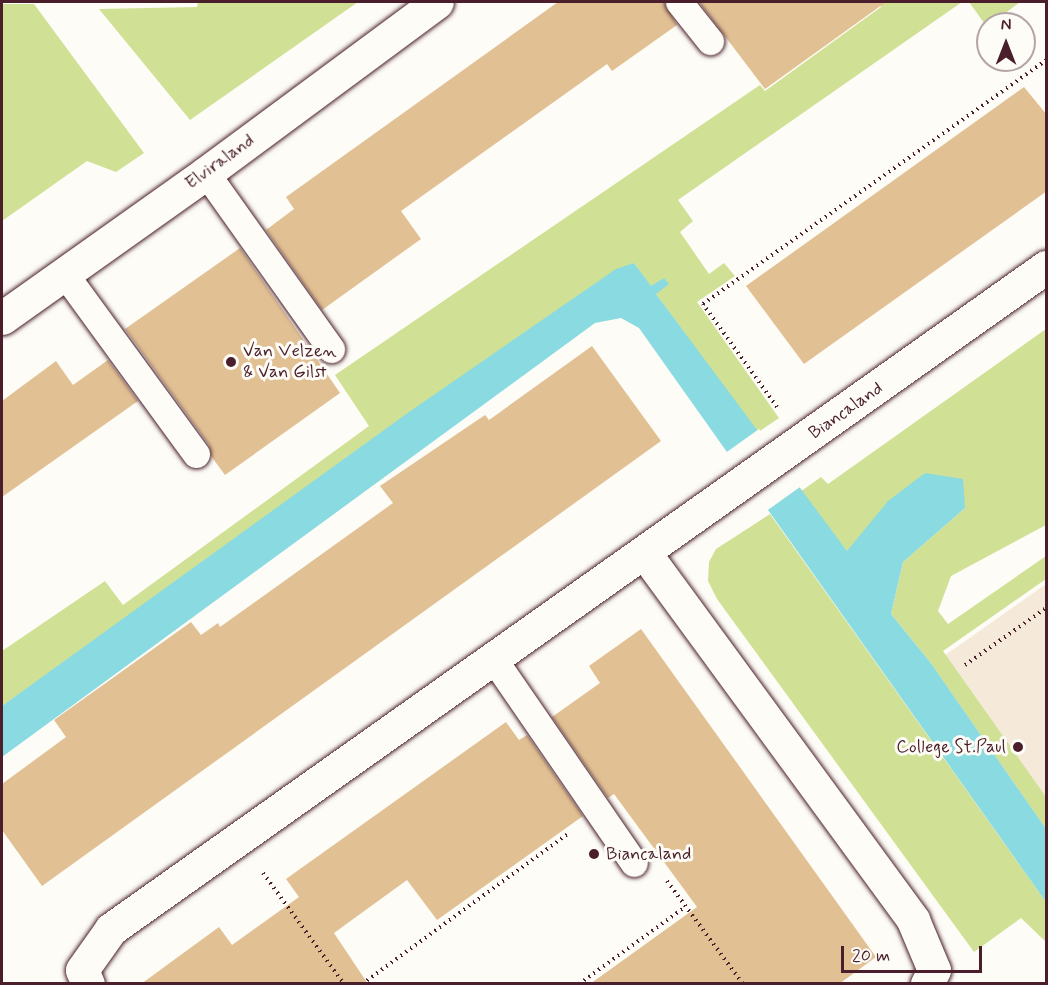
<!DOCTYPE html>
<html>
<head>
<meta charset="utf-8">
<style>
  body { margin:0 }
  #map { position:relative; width:1048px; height:985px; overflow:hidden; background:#fdfcf7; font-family:Mynerve,sans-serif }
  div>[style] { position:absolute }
  .built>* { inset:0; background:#f5ead9 }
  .green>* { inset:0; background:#d0e195 }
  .water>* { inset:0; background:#89dae1 }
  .pier>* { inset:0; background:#fdfcf7 }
  .building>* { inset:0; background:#e1c194 }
  .path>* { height:4px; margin-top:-2px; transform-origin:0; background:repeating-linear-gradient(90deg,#4a1f2b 0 1.5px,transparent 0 6px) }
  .roads { filter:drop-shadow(0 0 2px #4a1f2b) drop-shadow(0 0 2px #4a1f2b) }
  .service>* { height:27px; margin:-13.5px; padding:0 13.5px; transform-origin:13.5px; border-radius:13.5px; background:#fdfcf7 }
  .minor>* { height:33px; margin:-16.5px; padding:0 16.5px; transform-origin:16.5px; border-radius:16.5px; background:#fdfcf7 }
  .dots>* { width:16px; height:16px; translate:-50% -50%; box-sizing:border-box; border:3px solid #fdfcf7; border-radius:50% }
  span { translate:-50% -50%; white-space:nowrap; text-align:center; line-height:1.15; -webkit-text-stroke:6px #fdfcf7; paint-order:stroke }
  .street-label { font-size:18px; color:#4a1f2b }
  .poi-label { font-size:18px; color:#4a1f2b }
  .left { translate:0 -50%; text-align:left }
  .right { translate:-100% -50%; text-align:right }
  .frame { position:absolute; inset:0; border:3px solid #4a1f2b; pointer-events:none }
  .north { position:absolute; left:976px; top:12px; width:60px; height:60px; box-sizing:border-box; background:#fdfcf7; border:2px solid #b5a4a5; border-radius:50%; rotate:0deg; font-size:16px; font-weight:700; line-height:24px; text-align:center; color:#4a1f2b }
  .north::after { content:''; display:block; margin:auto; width:21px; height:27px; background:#4a1f2b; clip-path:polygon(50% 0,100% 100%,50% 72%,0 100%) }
  .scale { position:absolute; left:841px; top:946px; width:141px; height:27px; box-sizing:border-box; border:3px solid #4a1f2b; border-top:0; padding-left:8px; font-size:18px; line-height:21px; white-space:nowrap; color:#4a1f2b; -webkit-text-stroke:4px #fdfcf7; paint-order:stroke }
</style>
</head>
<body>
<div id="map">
  <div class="built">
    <div style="clip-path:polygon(1046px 584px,1046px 829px,931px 665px)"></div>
  </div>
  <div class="green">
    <div style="clip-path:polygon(198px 2px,358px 2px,190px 120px,99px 9px,197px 7px)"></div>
    <div style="clip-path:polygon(878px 2px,962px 2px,678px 200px,693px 221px,680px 232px,709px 274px,724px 263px,735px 276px,697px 302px,779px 418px,757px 433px,656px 294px,664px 278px,651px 287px,634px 263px,2px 706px,2px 651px,105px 581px,123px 605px,369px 426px,335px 375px,760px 85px,765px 91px,881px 7px)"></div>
    <div style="clip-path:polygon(969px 2px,1020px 2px,987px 27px)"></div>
    <div style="clip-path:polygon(2px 4px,34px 4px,144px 153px,116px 172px,87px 161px,2px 221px)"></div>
    <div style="clip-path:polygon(1046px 329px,1046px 525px,951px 576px,938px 611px,948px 624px,1046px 556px,1046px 579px,943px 651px,1046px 797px,1046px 829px,930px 662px,891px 614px,903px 562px,965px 508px,847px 551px,800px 492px,821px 477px,828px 484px)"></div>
    <div style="clip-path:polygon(770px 514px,1046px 902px,1046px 942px,1021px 918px,974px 952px,717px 599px,708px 581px,709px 562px,716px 549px)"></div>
  </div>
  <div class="water">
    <div style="clip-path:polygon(634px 263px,651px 286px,664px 278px,669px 284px,656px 294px,847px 551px,888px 501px,925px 473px,963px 479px,965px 508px,903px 562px,891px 614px,930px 662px,1046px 829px,1046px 902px,639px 328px,621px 318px,595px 323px,2px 757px,2px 706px,409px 412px,616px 269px)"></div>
  </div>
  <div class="pier">
    <div style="clip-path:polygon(759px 429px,800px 487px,765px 512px,724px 454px)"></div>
  </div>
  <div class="building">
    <div style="clip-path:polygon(558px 2px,664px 2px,677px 25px,612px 71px,607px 64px,401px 211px,421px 239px,322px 310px,266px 230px,294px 209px,286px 197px)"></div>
    <div style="clip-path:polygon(699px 2px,886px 2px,765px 89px)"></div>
    <div style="clip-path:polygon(1024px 87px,1047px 115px,1047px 191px,804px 364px,746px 286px)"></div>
    <div style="clip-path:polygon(240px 248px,340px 393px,225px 475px,211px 456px,209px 445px,125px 329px)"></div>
    <div style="clip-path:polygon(592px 346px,661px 441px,42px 886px,2px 830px,2px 784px,66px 737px,54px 720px,191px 622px,201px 635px,218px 623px,220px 627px,393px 503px,380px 486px,485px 415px,489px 420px)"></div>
    <div style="clip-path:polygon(108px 360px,138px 401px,2px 497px,2px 401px,56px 361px,73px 385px)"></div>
    <div style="clip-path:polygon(641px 629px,876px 957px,839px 984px,590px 984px,697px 907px,614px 794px,608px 798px,552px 717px,600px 683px,589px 666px)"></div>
    <div style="clip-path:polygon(506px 722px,519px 740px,527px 735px,583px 816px,437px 920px,407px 880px,334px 933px,368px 984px,141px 984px,219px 927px,232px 945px,299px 897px,286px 879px)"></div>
  </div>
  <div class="path">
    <div style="left:777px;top:407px;width:127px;rotate:-125.7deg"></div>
    <div style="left:703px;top:304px;width:421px;rotate:-35.4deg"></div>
    <div style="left:965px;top:665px;width:99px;rotate:-35.1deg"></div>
    <div style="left:263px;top:873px;width:137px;rotate:53.9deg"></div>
    <div style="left:667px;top:881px;width:128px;rotate:53.6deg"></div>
    <div style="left:362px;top:984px;width:255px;rotate:-36.1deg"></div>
    <div style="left:579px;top:984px;width:131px;rotate:-36deg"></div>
  </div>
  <div class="roads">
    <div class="service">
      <div style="left:679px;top:2px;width:50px;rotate:51.5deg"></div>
      <div style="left:206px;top:173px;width:216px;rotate:54.6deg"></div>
      <div style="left:64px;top:273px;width:224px;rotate:53.9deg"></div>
      <div style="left:495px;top:661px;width:245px;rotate:55.5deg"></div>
    </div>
    <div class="minor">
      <div style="left:2px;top:318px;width:250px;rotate:-35.4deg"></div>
      <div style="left:206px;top:173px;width:287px;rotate:-36.5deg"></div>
      <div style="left:644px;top:552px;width:456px;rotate:53.8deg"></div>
      <div style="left:913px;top:920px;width:54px;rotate:67.2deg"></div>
      <div style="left:934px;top:970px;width:16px;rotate:117deg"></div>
      <div style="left:88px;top:984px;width:15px;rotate:-113deg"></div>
      <div style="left:82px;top:970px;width:50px;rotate:-54.7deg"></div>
      <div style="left:111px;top:929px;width:1146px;rotate:-35.3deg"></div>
    </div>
  </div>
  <div class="dots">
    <div style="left:231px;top:362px;background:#4a1f2b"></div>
    <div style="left:1018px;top:747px;background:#4a1f2b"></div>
    <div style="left:594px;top:854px;background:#4a1f2b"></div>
  </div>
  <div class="street-label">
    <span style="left:220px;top:162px;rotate:-36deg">Elviraland</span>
    <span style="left:846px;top:411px;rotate:-35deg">Biancaland</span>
  </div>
  <div class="poi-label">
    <span class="left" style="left:243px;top:362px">Van Velzen<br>&amp; Van Gilst</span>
    <span class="right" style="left:1006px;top:747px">College St.Paul</span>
    <span class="left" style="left:606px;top:854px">Biancaland</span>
  </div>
  <div class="frame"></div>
  <div class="north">N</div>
  <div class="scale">20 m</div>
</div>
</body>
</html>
